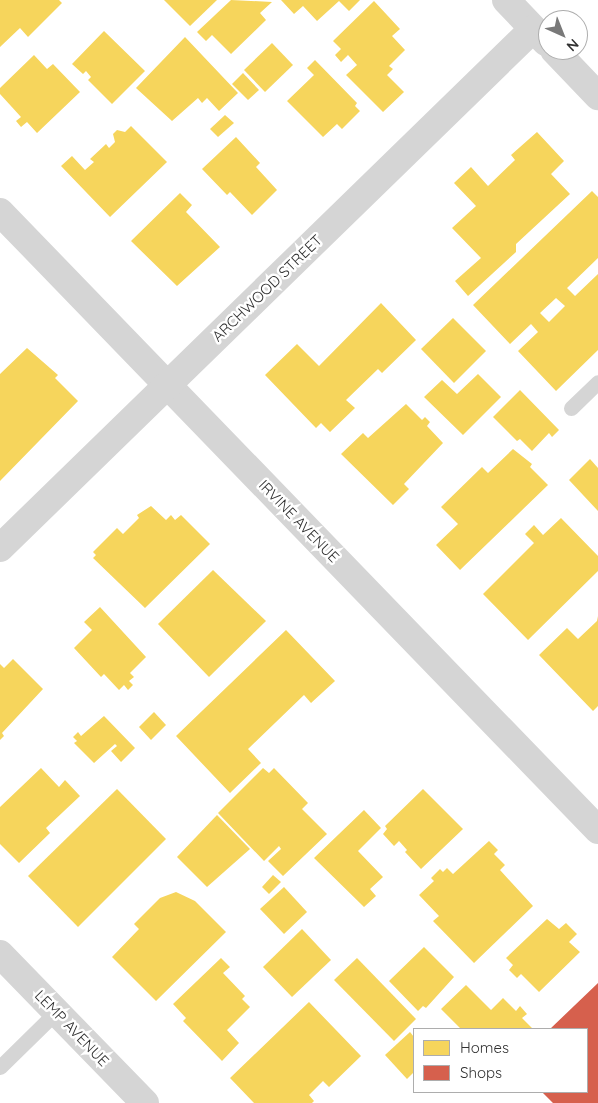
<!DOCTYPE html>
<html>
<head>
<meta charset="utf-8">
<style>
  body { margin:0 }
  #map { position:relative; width:598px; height:1103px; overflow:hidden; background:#fff; font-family:Quicksand,sans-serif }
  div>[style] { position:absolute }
  .homes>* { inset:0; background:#f6d55c }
  .shops>* { inset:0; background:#d6604d }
  .lane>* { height:15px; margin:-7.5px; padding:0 7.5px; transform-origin:7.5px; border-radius:7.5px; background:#d5d5d5 }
  .street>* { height:28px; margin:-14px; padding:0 14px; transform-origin:14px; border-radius:14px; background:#d5d5d5 }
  span { translate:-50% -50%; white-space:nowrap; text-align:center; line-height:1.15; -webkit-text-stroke:5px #fff; paint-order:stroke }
  .street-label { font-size:15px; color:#313131 }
  .legend { position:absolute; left:413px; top:1028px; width:175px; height:65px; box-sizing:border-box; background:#fff; border:1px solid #adadad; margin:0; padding:6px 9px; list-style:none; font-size:15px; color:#313131 }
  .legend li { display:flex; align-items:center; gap:10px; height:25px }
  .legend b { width:25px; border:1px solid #adadad }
  .north { position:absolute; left:538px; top:10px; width:50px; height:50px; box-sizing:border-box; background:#fff; border:1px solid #adadad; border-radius:50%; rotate:136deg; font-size:14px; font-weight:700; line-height:20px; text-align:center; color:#313131 }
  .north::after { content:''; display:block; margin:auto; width:18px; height:22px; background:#797979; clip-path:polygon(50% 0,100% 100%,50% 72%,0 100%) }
</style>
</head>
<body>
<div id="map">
  <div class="homes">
    <div style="clip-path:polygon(0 0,59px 0,62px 3px,28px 37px,20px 28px,0 47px)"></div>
    <div style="clip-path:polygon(164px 0,217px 0,190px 26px)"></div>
    <div style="clip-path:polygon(231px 0,272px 2px,260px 13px,266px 20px,231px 54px,212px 35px,206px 41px,197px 32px)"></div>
    <div style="clip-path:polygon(281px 0,360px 0,349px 11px,339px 1px,317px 21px,303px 6px,294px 14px)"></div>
    <div style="clip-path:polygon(374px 1px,400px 29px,392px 36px,405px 50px,389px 66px,393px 69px,387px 75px,404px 92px,383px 112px,346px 75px,357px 65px,348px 55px,341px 62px,335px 55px,341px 49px,333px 41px)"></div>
    <div style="clip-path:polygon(104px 31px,145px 71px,112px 104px,88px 80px,91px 77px,86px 71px,83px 74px,72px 64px)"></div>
    <div style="clip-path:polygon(185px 37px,238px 93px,219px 111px,207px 98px,202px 103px,198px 98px,172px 121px,136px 88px)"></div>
    <div style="clip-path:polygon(272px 43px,293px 65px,265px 92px,244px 70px)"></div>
    <div style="clip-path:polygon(34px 55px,47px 69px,53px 64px,80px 92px,37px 133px,27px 122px,21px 127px,16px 121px,21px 117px,0 94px,0 88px)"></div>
    <div style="clip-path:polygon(315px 60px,357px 103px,355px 106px,360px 111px,342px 129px,337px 124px,323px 137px,287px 101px,314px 75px,307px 68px)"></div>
    <div style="clip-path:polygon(243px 73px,259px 90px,248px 100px,232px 84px)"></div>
    <div style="clip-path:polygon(225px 115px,234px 123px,218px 137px,210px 129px)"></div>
    <div style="clip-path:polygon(131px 126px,167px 162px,110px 217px,61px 166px,72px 156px,85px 170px,94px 162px,90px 159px,106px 144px,109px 148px,115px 142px,113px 134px,117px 130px,125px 132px)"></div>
    <div style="clip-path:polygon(537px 132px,564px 161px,551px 174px,570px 194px,516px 244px,516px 252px,468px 296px,455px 281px,481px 258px,452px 228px,476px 206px,454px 183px,471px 167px,488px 186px,515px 160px,511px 155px)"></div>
    <div style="clip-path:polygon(236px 137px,260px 163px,256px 167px,277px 190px,252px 215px,230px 192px,227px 195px,202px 169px)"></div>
    <div style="clip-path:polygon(evenodd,592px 191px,598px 197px,598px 258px,567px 288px,575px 296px,598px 274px,598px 350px,556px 391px,518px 351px,538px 332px,531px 324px,510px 344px,473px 305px,592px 191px,556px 298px,565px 306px,549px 322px,540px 313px,556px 298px)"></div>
    <div style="clip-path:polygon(180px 193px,192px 205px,186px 212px,220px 247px,177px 286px,131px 241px)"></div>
    <div style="clip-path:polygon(381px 303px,416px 340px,382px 373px,378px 369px,346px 400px,355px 408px,330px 432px,321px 423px,316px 428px,265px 375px,297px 344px,319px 366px)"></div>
    <div style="clip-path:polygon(453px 318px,486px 351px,454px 383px,421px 349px)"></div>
    <div style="clip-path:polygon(27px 348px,58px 375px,55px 378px,78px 401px,0 481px,0 374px)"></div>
    <div style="clip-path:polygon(478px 374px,501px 397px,463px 435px,424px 397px,442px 380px,457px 394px)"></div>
    <div style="clip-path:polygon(520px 390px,559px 430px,552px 437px,549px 433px,532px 451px,520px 439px,517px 441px,493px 417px)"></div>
    <div style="clip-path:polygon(406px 404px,422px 420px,425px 417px,430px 422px,427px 426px,443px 443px,404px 484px,409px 489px,393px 505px,341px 454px,363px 433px,368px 438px)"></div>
    <div style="clip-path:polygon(513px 449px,532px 464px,530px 467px,548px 485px,460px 570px,436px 545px,458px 524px,441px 507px,482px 467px,488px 473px)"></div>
    <div style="clip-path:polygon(590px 459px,598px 468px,598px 511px,569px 480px)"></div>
    <div style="clip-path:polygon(151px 506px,166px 520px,171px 515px,175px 520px,181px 515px,210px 544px,145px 608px,93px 558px,96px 555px,93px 552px,117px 528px,123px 534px,139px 518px,137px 515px)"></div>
    <div style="clip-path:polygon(561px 518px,598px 556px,598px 571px,528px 640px,483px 594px,534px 543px,525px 534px,534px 525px,543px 535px)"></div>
    <div style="clip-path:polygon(213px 570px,266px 621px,209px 677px,158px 624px)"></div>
    <div style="clip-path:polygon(100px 607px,146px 657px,130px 673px,134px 677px,129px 681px,133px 685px,128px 690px,124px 685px,119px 690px,104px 674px,101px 677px,74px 648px,92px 630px,84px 622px)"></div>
    <div style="clip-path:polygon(598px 616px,598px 706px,593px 711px,539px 655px,567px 628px,578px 639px,597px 621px)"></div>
    <div style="clip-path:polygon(286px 630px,335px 681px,311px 703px,304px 695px,248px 749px,261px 763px,230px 793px,176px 736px)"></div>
    <div style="clip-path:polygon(13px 659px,43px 689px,2px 733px,4px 736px,0 740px,0 664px,4px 668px)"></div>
    <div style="clip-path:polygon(154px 712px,166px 725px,151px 740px,139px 727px)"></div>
    <div style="clip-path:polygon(104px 716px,135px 748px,121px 762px,111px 751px,117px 746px,115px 744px,94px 763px,74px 743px,77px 741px,73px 737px,78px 732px,81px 736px)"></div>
    <div style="clip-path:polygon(41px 768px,59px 787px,65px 780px,80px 796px,46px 828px,50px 833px,19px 863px,0 844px,0 807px)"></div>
    <div style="clip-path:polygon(263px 768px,269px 773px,274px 768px,308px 803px,302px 809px,327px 834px,283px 876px,268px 861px,281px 849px,279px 846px,264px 861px,218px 813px)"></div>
    <div style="clip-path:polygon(117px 789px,166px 839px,78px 927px,28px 876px)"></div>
    <div style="clip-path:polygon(423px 789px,463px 829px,421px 869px,405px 852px,407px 850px,399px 841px,394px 846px,383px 834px,387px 829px,385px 826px)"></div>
    <div style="clip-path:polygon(364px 810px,381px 828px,358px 851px,383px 877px,370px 889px,376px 896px,364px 907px,314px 858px)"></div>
    <div style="clip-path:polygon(217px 815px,250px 849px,207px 887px,177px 857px)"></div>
    <div style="clip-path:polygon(489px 841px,498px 850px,494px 854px,505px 865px,500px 870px,533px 906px,474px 963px,433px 921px,439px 916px,419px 895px,434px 881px,431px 878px,440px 869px,443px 872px,447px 868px,453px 874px)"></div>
    <div style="clip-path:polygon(273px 875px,281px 882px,269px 894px,262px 887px)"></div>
    <div style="clip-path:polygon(284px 887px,307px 912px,284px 934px,260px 909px)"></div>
    <div style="clip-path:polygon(176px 892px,195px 901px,226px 932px,156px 1001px,112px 957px,139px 929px,134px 924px,160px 898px)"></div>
    <div style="clip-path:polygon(547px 919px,559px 929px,566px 923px,577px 934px,569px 942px,580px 952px,539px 992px,521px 974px,517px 978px,509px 970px,513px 965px,506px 958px)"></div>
    <div style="clip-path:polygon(302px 929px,331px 960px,292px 997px,263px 967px)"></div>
    <div style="clip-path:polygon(424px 947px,454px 977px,426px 1008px,423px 1006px,418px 1011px,389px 981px)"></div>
    <div style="clip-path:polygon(221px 958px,230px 967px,223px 973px,245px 996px,242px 999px,250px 1007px,227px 1030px,239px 1043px,222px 1061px,183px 1021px,186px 1018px,173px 1004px)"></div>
    <div style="clip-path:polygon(357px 958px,416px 1019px,394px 1041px,334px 980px)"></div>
    <div style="clip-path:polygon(466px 985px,491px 1010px,503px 998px,516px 1011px,520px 1006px,527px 1014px,522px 1018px,533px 1029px,461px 1029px,441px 1009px)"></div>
    <div style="clip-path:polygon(309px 1002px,361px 1056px,329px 1087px,323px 1081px,309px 1095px,314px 1101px,312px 1103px,254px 1103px,230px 1078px)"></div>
    <div style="clip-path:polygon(410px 1032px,414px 1037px,414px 1072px,407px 1079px,385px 1055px)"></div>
  </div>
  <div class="shops">
    <div style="clip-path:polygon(598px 983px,598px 1103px,553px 1103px,542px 1092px,587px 1092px,587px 1029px,550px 1029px)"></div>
  </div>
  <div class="lane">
    <div style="left:571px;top:408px;width:37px;rotate:-44deg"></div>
    <div style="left:0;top:1067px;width:78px;rotate:-44.5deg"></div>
  </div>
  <div class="street">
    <div style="left:506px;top:0;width:58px;rotate:46.4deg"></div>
    <div style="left:554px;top:50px;width:64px;rotate:46.3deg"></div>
    <div style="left:0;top:212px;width:860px;rotate:45.94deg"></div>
    <div style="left:0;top:548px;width:744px;rotate:-44.24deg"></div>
    <div style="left:0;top:954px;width:208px;rotate:45.8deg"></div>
  </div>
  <div class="street-label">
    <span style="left:267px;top:288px;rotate:-44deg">ARCHWOOD STREET</span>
    <span style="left:299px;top:521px;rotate:46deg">IRVINE AVENUE</span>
    <span style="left:72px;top:1028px;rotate:46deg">LEMP AVENUE</span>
  </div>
  <ul class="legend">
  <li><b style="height:14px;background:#f6d55c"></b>Homes</li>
  <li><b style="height:14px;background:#d6604d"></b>Shops</li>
  </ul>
  <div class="north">N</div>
</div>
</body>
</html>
